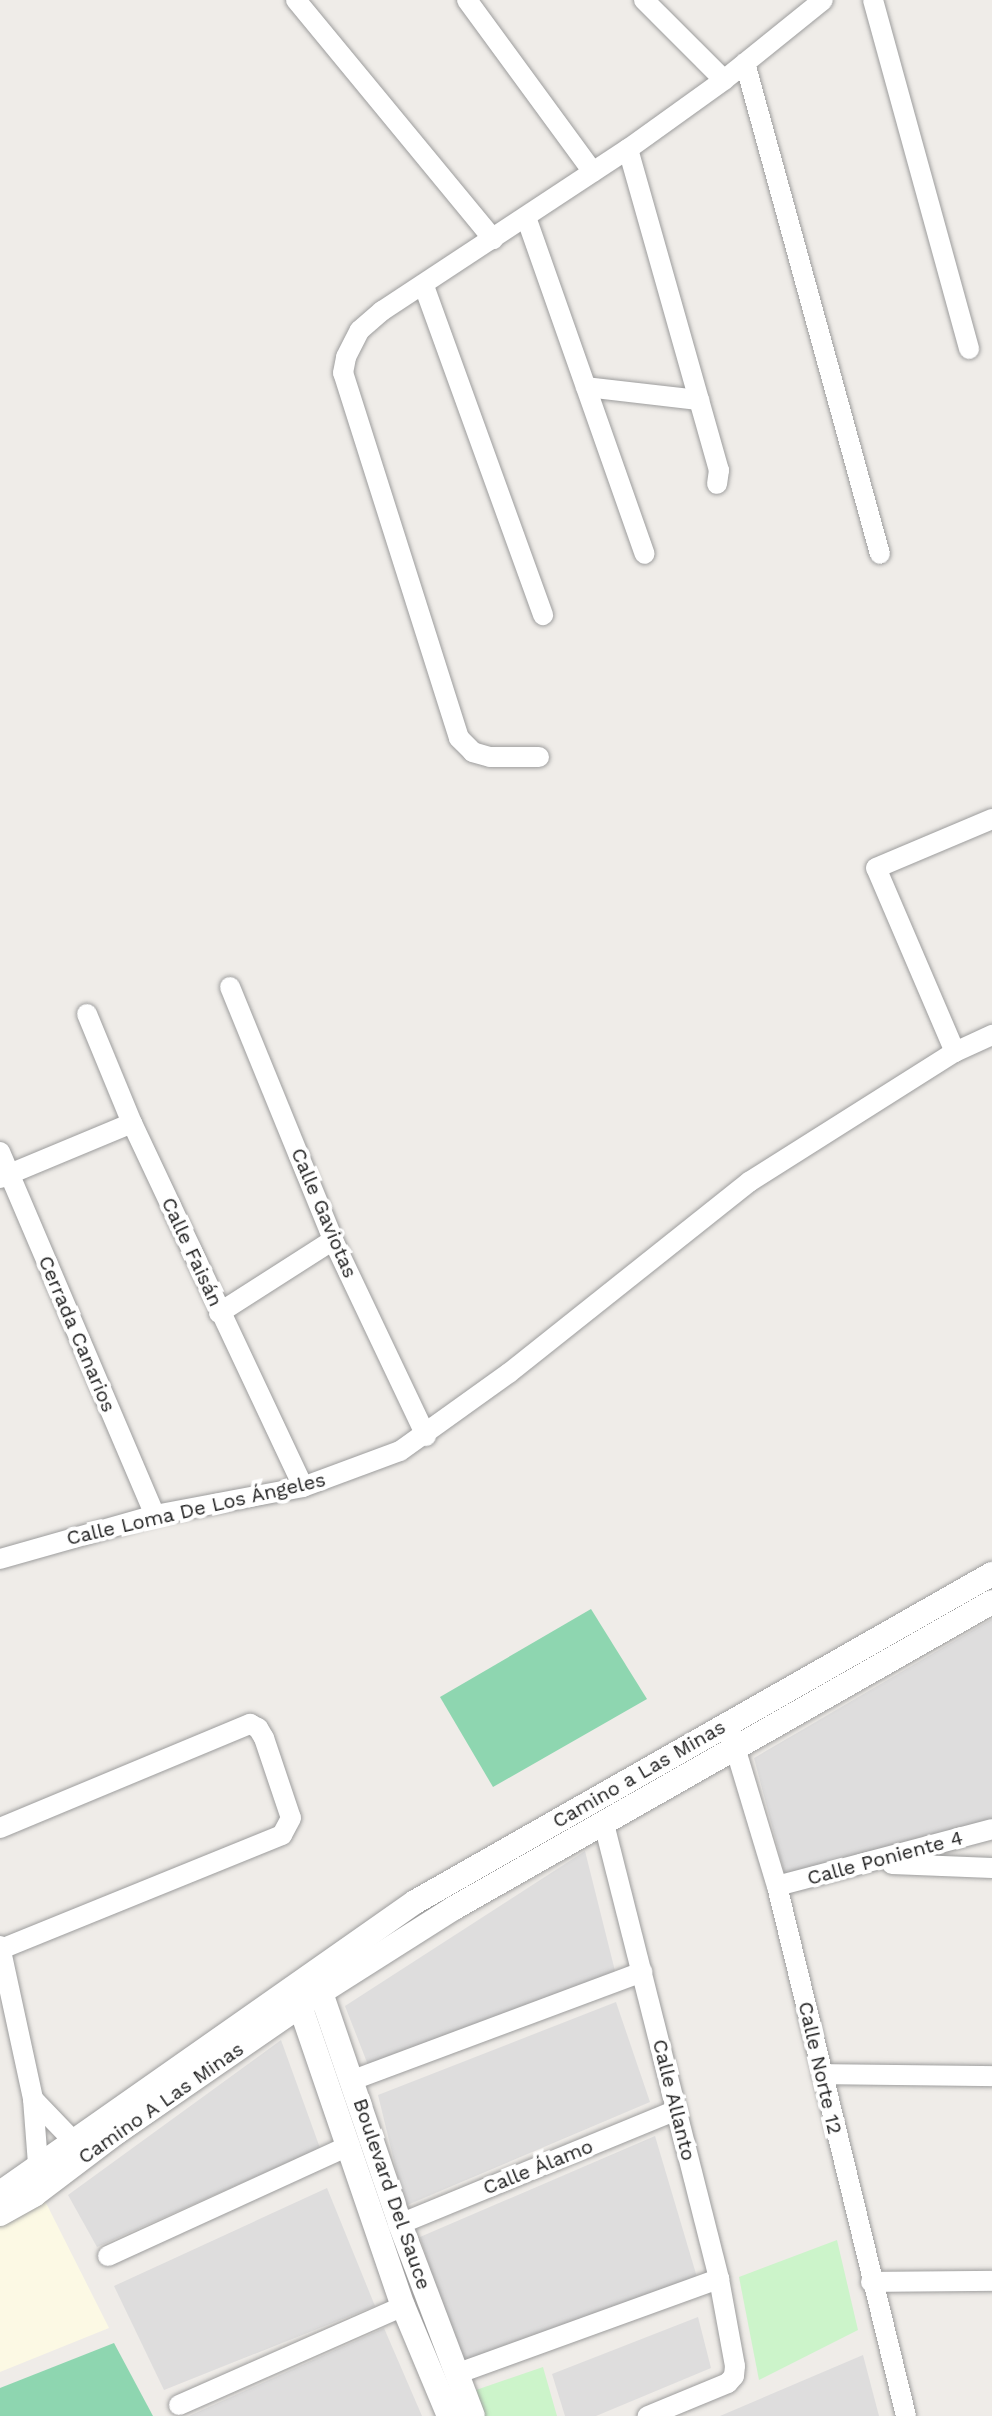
<!DOCTYPE html>
<html>
<head>
<meta charset="utf-8">
<style>
  body { margin:0 }
  #map { position:relative; width:992px; height:2416px; overflow:hidden; background:#efece8; font-family:"Work Sans",sans-serif }
  div>[style] { position:absolute }
  .residential>* { inset:0; background:#dedddd }
  .education>* { inset:0; background:#fcf9e4 }
  .park>* { inset:0; background:#ccf4ca }
  .pitch>* { inset:0; background:#8ed6b0 }
  .roads { filter:drop-shadow(0 0 2px #9d9d9d) drop-shadow(0 0 2px #9d9d9d) }
  .minor>* { height:20px; margin:-10px; padding:0 10px; transform-origin:10px; border-radius:10px; background:#fff }
  .tertiary>* { height:24px; margin:-12px; padding:0 12px; transform-origin:12px; border-radius:12px; background:#fff }
  span { translate:-50% -50%; white-space:nowrap; text-align:center; line-height:1.15; -webkit-text-stroke:8px #fff; paint-order:stroke }
  .street-label { font-size:20px; color:#202020 }
</style>
</head>
<body>
<div id="map">
  <div class="residential">
    <div style="clip-path:polygon(992px 1619px,992px 1820px,785px 1875px,754px 1758px)"></div>
    <div style="clip-path:polygon(585px 1851px,616px 1975px,368px 2065px,345px 2006px)"></div>
    <div style="clip-path:polygon(616px 2002px,650px 2102px,405px 2206px,378px 2095px)"></div>
    <div style="clip-path:polygon(281px 2040px,320px 2148px,97px 2247px,68px 2195px)"></div>
    <div style="clip-path:polygon(655px 2136px,699px 2284px,460px 2364px,420px 2237px)"></div>
    <div style="clip-path:polygon(327px 2188px,375px 2306px,164px 2390px,114px 2286px)"></div>
    <div style="clip-path:polygon(698px 2317px,711px 2368px,596px 2416px,565px 2416px,552px 2374px)"></div>
    <div style="clip-path:polygon(384px 2328px,422px 2416px,189px 2416px)"></div>
    <div style="clip-path:polygon(863px 2355px,879px 2416px,720px 2416px)"></div>
  </div>
  <div class="education">
    <div style="clip-path:polygon(43px 2197px,109px 2328px,0 2372px,0 2219px)"></div>
  </div>
  <div class="park">
    <div style="clip-path:polygon(837px 2240px,858px 2330px,759px 2380px,739px 2277px)"></div>
    <div style="clip-path:polygon(543px 2367px,557px 2416px,483px 2416px,476px 2390px)"></div>
  </div>
  <div class="pitch">
    <div style="clip-path:polygon(591px 1609px,647px 1699px,493px 1787px,440px 1697px)"></div>
    <div style="clip-path:polygon(114px 2343px,153px 2416px,0 2416px,0 2388px)"></div>
  </div>
  <div class="roads">
    <div class="minor">
      <div style="left:296px;top:0;width:310px;rotate:50.5deg"></div>
      <div style="left:467px;top:0;width:213px;rotate:53.8deg"></div>
      <div style="left:644px;top:0;width:113px;rotate:45deg"></div>
      <div style="left:873px;top:0;width:362px;rotate:74.6deg"></div>
      <div style="left:745px;top:63px;width:509px;rotate:74.63deg"></div>
      <div style="left:628px;top:149px;width:334px;rotate:74.2deg"></div>
      <div style="left:719px;top:470px;width:14px;rotate:98deg"></div>
      <div style="left:526px;top:217px;width:357px;rotate:70.6deg"></div>
      <div style="left:424px;top:286px;width:350px;rotate:70.1deg"></div>
      <div style="left:586px;top:387px;width:114px;rotate:6.6deg"></div>
      <div style="left:539px;top:757px;width:49px;rotate:180deg"></div>
      <div style="left:490px;top:757px;width:18px;rotate:-164deg"></div>
      <div style="left:473px;top:752px;width:20px;rotate:-135deg"></div>
      <div style="left:459px;top:738px;width:383px;rotate:-107.6deg"></div>
      <div style="left:343px;top:373px;width:16px;rotate:-79deg"></div>
      <div style="left:346px;top:357px;width:30px;rotate:-63deg"></div>
      <div style="left:360px;top:330px;width:29px;rotate:-41deg"></div>
      <div style="left:382px;top:311px;width:295px;rotate:-33.4deg"></div>
      <div style="left:628px;top:149px;width:118px;rotate:-35.7deg"></div>
      <div style="left:724px;top:80px;width:127px;rotate:-38.9deg"></div>
      <div style="left:230px;top:987px;width:273px;rotate:67.8deg"></div>
      <div style="left:333px;top:1240px;width:217px;rotate:64.6deg"></div>
      <div style="left:87px;top:1014px;width:118px;rotate:67.6deg"></div>
      <div style="left:132px;top:1123px;width:402px;rotate:64.8deg"></div>
      <div style="left:955px;top:1052px;width:200px;rotate:-113.2deg"></div>
      <div style="left:876px;top:868px;width:126px;rotate:-22.9deg"></div>
      <div style="left:0;top:1152px;width:395px;rotate:66.9deg"></div>
      <div style="left:0;top:1178px;width:143px;rotate:-22.6deg"></div>
      <div style="left:219px;top:1313px;width:135px;rotate:-32.6deg"></div>
      <div style="left:0;top:1559px;width:161px;rotate:-15.8deg"></div>
      <div style="left:155px;top:1515px;width:151px;rotate:-10.7deg"></div>
      <div style="left:303px;top:1487px;width:103px;rotate:-20.4deg"></div>
      <div style="left:400px;top:1451px;width:134px;rotate:-35.6deg"></div>
      <div style="left:509px;top:1373px;width:307px;rotate:-38.5deg"></div>
      <div style="left:749px;top:1182px;width:244px;rotate:-32.3deg"></div>
      <div style="left:955px;top:1052px;width:41px;rotate:-24.7deg"></div>
      <div style="left:731px;top:1734px;width:159px;rotate:73.2deg"></div>
      <div style="left:777px;top:1886px;width:545px;rotate:76.32deg"></div>
      <div style="left:604px;top:1824px;width:469px;rotate:75.8deg"></div>
      <div style="left:719px;top:2279px;width:88px;rotate:79.6deg"></div>
      <div style="left:735px;top:2366px;width:10px;rotate:96deg"></div>
      <div style="left:734px;top:2376px;width:9px;rotate:131deg"></div>
      <div style="left:728px;top:2383px;width:87px;rotate:157.6deg"></div>
      <div style="left:0;top:1828px;width:271px;rotate:-22.6deg"></div>
      <div style="left:250px;top:1724px;width:9px;rotate:27deg"></div>
      <div style="left:258px;top:1728px;width:12px;rotate:59deg"></div>
      <div style="left:264px;top:1738px;width:84px;rotate:71.4deg"></div>
      <div style="left:291px;top:1818px;width:19px;rotate:118deg"></div>
      <div style="left:282px;top:1835px;width:303px;rotate:157.9deg"></div>
      <div style="left:892px;top:1864px;width:100px;rotate:2.3deg"></div>
      <div style="left:777px;top:1886px;width:222px;rotate:-14.8deg"></div>
      <div style="left:0;top:1946px;width:157px;rotate:77.8deg"></div>
      <div style="left:33px;top:2099px;width:78px;rotate:85.6deg"></div>
      <div style="left:822px;top:2074px;width:170px;rotate:0.7deg"></div>
      <div style="left:353px;top:2080px;width:309px;rotate:-20.5deg"></div>
      <div style="left:33px;top:2099px;width:74px;rotate:46.1deg"></div>
      <div style="left:400px;top:2224px;width:299px;rotate:-22.4deg"></div>
      <div style="left:108px;top:2256px;width:266px;rotate:-24.6deg"></div>
      <div style="left:871px;top:2282px;width:121px;rotate:-0.5deg"></div>
      <div style="left:456px;top:2374px;width:280px;rotate:-19.9deg"></div>
      <div style="left:179px;top:2405px;width:245px;rotate:-23.8deg"></div>
    </div>
    <div class="tertiary">
      <div style="left:316px;top:1978px;width:260px;rotate:71.1deg"></div>
      <div style="left:400px;top:2224px;width:205px;rotate:69.2deg"></div>
      <div style="left:295px;top:1991px;width:333px;rotate:71.1deg"></div>
      <div style="left:403px;top:2306px;width:119px;rotate:67.3deg"></div>
      <div style="left:0;top:2193px;width:507px;rotate:-35.04deg"></div>
      <div style="left:415px;top:1902px;width:664px;rotate:-29.62deg"></div>
      <div style="left:0;top:2214px;width:39px;rotate:-29deg"></div>
      <div style="left:34px;top:2195px;width:104px;rotate:-37.2deg"></div>
      <div style="left:117px;top:2132px;width:224px;rotate:-34.6deg"></div>
      <div style="left:301px;top:2005px;width:181px;rotate:-32.4deg"></div>
      <div style="left:454px;top:1908px;width:619px;rotate:-29.63deg"></div>
    </div>
  </div>
  <div class="street-label">
    <span style="left:324px;top:1213px;rotate:67deg">Calle Gaviotas</span>
    <span style="left:192px;top:1252px;rotate:65deg">Calle Faisán</span>
    <span style="left:77px;top:1334px;rotate:67deg">Cerrada Canarios</span>
    <span style="left:196px;top:1509px;rotate:-13deg">Calle Loma De Los Ángeles</span>
    <span style="left:639px;top:1774px;rotate:-30deg">Camino a Las Minas</span>
    <span style="left:885px;top:1858px;rotate:-15deg">Calle Poniente 4</span>
    <span style="left:820px;top:2068px;rotate:77deg">Calle Norte 12</span>
    <span style="left:674px;top:2100px;rotate:76deg">Calle Allanto</span>
    <span style="left:161px;top:2103px;rotate:-35deg">Camino A Las Minas</span>
    <span style="left:538px;top:2167px;rotate:-22deg">Calle Álamo</span>
    <span style="left:392px;top:2194px;rotate:71deg">Boulevard Del Sauce</span>
  </div>
</div>
</body>
</html>
